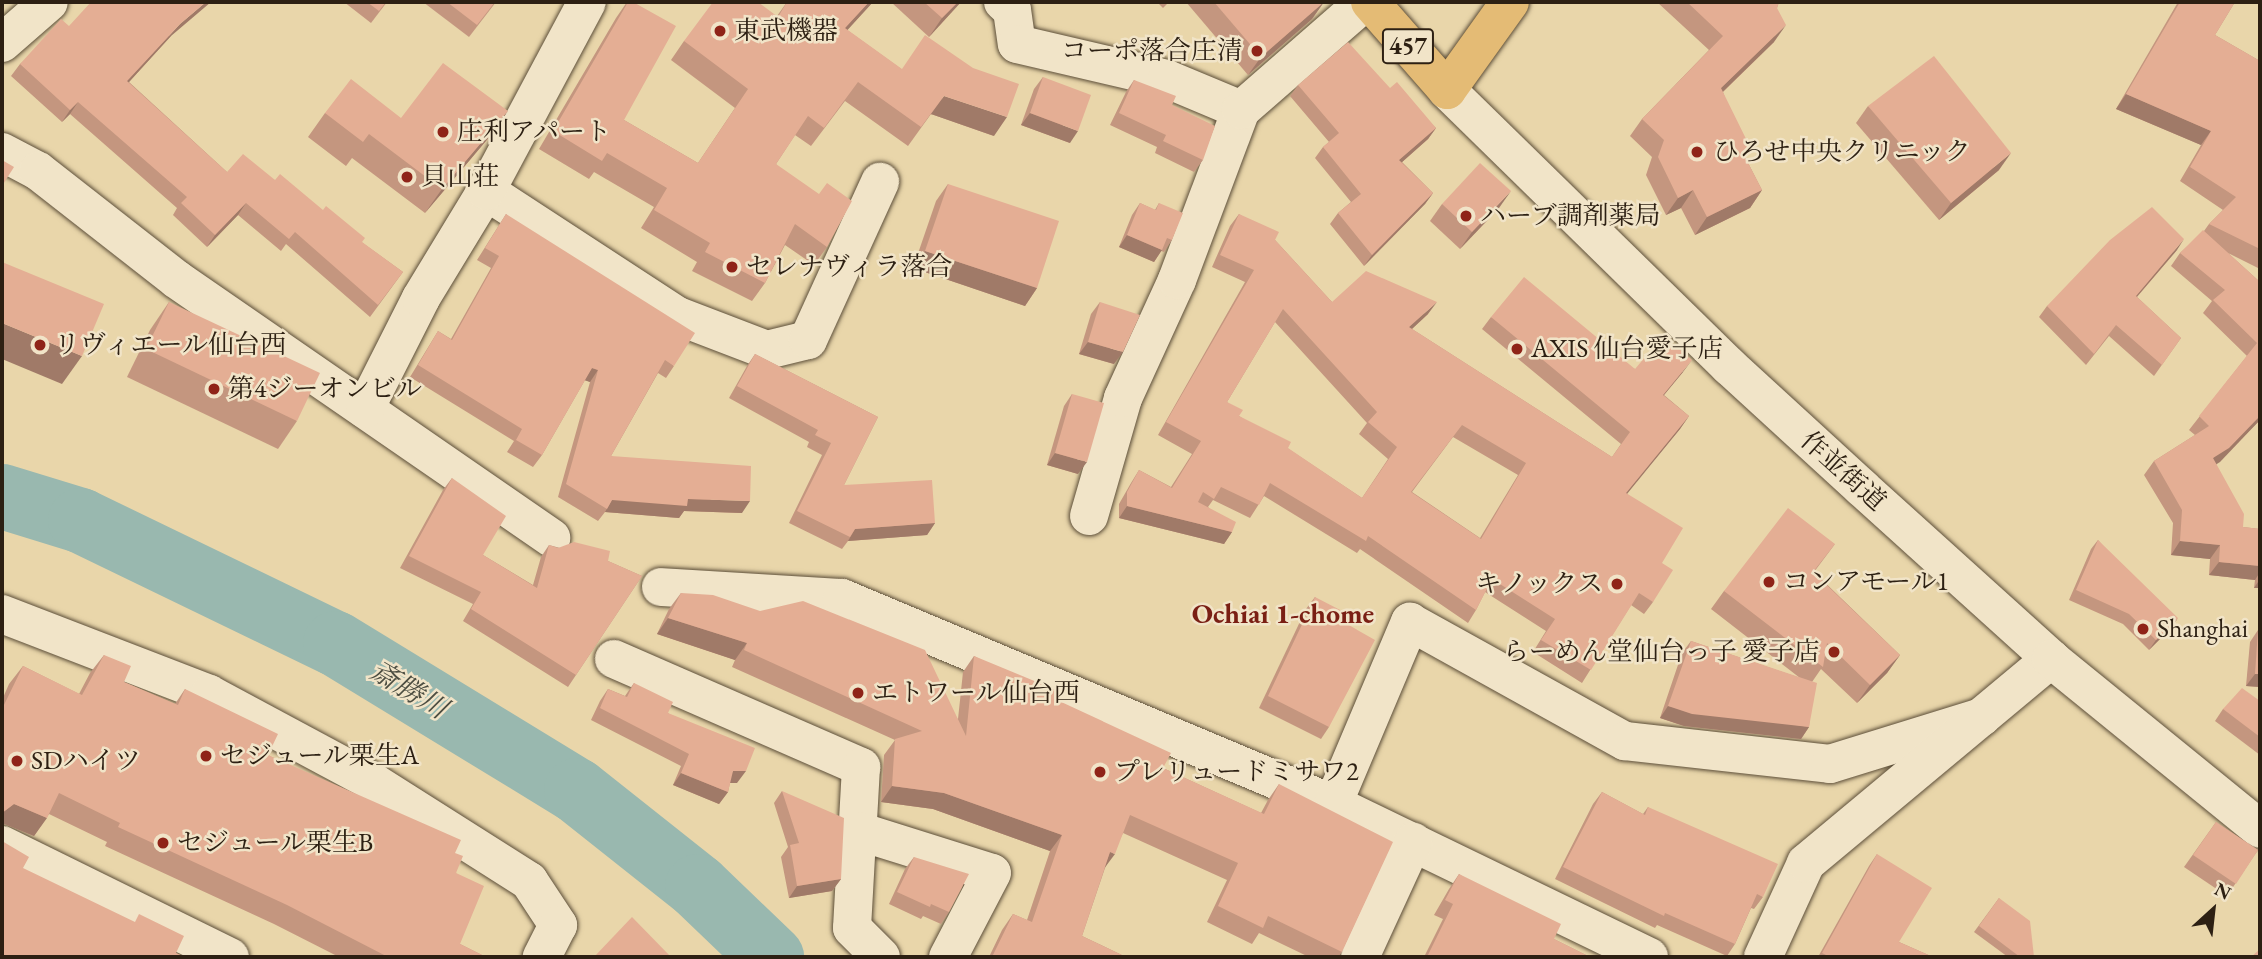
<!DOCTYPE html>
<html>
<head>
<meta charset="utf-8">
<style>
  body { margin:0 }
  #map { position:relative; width:2262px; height:959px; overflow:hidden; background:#e9d6aa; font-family:"EB Garamond","Noto Serif JP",serif }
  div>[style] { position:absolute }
  .river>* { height:65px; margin:-32.5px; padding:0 32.5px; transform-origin:32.5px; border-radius:32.5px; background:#99b8af }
  .roads { filter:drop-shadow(0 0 2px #5c4e39) drop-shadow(0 0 2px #5c4e39) }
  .minor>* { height:38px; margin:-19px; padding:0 19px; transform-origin:19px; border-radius:19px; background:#f1e4c8 }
  .tertiary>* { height:38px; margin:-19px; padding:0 19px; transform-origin:19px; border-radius:19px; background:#f1e4c8 }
  .trunk>* { height:38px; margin:-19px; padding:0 19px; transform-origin:19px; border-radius:19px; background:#e4bb75 }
  .wall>* { inset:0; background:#c4967f }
  .shaded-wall>* { inset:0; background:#a07a68 }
  .building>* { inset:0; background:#e4ae94 }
  .dots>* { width:19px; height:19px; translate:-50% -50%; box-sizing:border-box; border:4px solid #f1e4c8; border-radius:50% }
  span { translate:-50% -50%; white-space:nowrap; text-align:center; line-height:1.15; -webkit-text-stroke:5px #f1e4c8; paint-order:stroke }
  .shield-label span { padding:2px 5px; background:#f1e4c8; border:2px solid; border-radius:5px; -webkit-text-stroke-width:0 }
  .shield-label { font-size:24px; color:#2d2013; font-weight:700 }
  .poi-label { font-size:26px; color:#2d2013 }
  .left { translate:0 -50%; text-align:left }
  .right { translate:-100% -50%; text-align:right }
  .street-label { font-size:26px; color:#2d2013 }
  .neighbourhood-label { font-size:28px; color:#7a1f14; font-weight:700 }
  .water-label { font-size:28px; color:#4d4e42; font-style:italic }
  .frame { position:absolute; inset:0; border:4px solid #2d2013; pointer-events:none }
  .north { position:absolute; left:2178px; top:875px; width:70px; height:70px; -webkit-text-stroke:5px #f1e4c8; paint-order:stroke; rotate:27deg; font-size:19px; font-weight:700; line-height:28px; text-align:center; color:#2d2013 }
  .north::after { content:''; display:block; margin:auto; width:24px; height:32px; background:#2d2013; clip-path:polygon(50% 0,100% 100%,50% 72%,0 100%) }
</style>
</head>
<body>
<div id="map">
  <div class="river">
    <div style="left:2px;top:496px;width:82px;rotate:17.1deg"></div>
    <div style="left:80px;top:520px;width:283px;rotate:25.8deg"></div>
    <div style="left:335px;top:643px;width:282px;rotate:31.4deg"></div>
    <div style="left:576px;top:790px;width:154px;rotate:38.4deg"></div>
    <div style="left:697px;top:886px;width:103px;rotate:43.8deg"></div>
  </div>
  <div class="roads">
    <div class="minor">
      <div style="left:1003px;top:2px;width:12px;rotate:42deg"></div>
      <div style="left:1012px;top:10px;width:34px;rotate:82deg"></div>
      <div style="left:1017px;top:44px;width:154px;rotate:13.1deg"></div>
      <div style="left:1167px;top:79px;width:80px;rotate:22.7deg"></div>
      <div style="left:2px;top:43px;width:62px;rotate:-41.1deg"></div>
      <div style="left:2px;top:152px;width:41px;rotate:27.8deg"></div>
      <div style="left:38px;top:171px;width:175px;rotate:38deg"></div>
      <div style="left:176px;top:279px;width:456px;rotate:34.6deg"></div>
      <div style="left:486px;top:191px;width:229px;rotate:33.1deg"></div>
      <div style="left:678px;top:316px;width:95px;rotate:20.9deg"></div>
      <div style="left:767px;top:350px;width:42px;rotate:-13.7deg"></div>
      <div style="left:808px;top:340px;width:174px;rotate:-65.5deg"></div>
      <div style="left:365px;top:409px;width:124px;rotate:-63.2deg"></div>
      <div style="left:421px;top:298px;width:125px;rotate:-58.7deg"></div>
      <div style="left:486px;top:191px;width:214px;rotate:-61.9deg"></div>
      <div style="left:1089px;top:516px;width:123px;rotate:-73.9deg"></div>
      <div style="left:1123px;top:398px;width:130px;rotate:-65.4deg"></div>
      <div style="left:1177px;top:280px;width:182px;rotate:-69.4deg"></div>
      <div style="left:1241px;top:110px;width:164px;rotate:-41.1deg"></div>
      <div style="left:661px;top:587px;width:181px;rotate:3.5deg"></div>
      <div style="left:842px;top:598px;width:532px;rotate:22.76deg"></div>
      <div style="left:1333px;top:804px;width:351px;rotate:25.8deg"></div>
      <div style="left:2px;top:614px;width:222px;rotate:21.1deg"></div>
      <div style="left:209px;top:694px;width:186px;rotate:28.2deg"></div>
      <div style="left:373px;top:782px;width:185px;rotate:32.4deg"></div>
      <div style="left:529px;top:881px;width:53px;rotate:56.6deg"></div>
      <div style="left:558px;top:925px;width:36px;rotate:117deg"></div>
      <div style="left:614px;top:659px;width:270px;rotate:23.6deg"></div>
      <div style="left:861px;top:767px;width:161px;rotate:93.2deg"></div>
      <div style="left:852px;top:928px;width:41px;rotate:45deg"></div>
      <div style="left:1333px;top:804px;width:198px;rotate:-67.1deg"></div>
      <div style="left:1410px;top:622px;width:246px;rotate:29deg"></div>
      <div style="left:1625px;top:741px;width:206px;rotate:6.4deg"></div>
      <div style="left:1830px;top:764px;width:159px;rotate:-17.2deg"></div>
      <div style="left:858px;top:831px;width:140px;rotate:17.4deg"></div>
      <div style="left:992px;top:873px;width:95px;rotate:117.6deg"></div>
      <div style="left:2px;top:845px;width:254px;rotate:26.2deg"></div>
      <div style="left:1360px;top:957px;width:127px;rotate:-65.3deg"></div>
      <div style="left:1763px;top:957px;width:103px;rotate:-65.4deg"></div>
      <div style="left:1806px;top:863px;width:319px;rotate:-39.8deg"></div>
    </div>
    <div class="tertiary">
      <div style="left:1447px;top:90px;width:395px;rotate:44.4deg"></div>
      <div style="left:1729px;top:366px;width:180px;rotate:42.5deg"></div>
      <div style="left:1862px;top:488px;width:255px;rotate:42.1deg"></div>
      <div style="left:2051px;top:659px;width:269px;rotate:39.1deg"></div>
    </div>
    <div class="trunk">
      <div style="left:1370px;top:2px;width:117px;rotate:48.8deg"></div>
      <div style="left:1447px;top:90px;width:108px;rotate:-54.4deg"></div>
    </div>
  </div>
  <div class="wall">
    <div style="clip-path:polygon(344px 2px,387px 2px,371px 23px)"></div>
    <div style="clip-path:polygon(423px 2px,496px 2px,469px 37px)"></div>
    <div style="clip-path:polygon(627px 2px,624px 120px,698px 163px,735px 108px,671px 60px,684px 41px,777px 16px,787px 2px,819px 2px,821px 3px,823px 2px,873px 2px,847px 30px,994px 136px,931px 114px,908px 146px,845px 101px,811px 146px,795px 135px,776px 164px,827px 247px,814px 265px,785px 245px,765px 283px,752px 301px,692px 271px,697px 262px,641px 228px,654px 207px,594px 172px,589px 179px,539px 149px,616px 18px)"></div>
    <div style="clip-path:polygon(891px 2px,961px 2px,929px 37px)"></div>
    <div style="clip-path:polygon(1157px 2px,1169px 2px,1163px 8px)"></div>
    <div style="clip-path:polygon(1186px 2px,1324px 2px,1312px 19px,1248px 75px)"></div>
    <div style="clip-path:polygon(1657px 2px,1779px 2px,1777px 8px,1774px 42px,1723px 92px,1745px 157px,1762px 190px,1750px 208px,1695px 235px,1681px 208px,1666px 215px,1646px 175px,1652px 157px,1630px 136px,1642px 119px,1709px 50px)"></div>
    <div style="clip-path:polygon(2177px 2px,2235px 2px,2215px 35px,2260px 61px,2260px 269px,2228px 253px,2260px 282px,2260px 420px,2216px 464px,2243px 527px,2260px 529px,2260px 588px,2254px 588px,2255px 580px,2209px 575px,2210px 559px,2171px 555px,2173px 523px,2144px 475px,2154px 461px,2195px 435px,2189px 430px,2247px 356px,2203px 313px,2212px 301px,2171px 266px,2180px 253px,2204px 231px,2209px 224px,2223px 210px,2180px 181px,2201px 145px,2116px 109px,2178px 2px)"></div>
    <div style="clip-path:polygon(69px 26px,171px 36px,129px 82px,227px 172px,275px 180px,403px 272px,370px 317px,286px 244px,281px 251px,238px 215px,207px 247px,173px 215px,177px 208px,70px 114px,62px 122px,11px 76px,20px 64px)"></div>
    <div style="clip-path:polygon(1043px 77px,1070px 143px,1021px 125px,1034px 89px)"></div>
    <div style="clip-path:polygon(1134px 80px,1172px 105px,1203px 160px,1194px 172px,1155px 153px,1157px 147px,1110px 125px,1126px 92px)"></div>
    <div style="clip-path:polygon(1298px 85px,1390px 88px,1436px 128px,1428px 139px,1402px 162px,1433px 193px,1425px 204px,1364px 266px,1330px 224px,1338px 213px,1351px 202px,1315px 158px,1323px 147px,1329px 142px,1290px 96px)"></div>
    <div style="clip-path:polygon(1868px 106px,1999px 170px,1939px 220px,1856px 123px)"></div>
    <div style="clip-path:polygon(325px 113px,401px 118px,491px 135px,425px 213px,352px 158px,346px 166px,308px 137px)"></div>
    <div style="clip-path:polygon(948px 184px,1037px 288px,1025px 306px,913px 268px,936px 201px)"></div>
    <div style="clip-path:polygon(1140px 203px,1155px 210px,1159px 203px,1172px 240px,1164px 252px,1161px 251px,1154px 262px,1119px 247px,1132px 215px)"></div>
    <div style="clip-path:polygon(1442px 204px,1499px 208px,1460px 249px,1430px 221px)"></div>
    <div style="clip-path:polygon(506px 214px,674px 366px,666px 378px,658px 373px,611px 456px,742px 513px,684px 511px,679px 518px,605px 512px,598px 521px,558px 497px,590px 382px,585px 380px,542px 455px,533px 467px,507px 452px,514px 441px,410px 377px,438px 331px,451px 339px,491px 268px,477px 260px)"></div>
    <div style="clip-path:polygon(evenodd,1239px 214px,1275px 240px,1332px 302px,1428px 314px,1412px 329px,1612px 457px,1621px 444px,1482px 329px,1491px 317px,1635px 369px,1683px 372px,1664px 395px,1689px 416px,1680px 429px,1627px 493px,1662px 563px,1653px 602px,1644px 614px,1631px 605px,1582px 683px,1533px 652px,1546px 631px,1485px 592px,1476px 610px,1468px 623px,1360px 549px,1357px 553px,1264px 496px,1250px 518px,1213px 500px,1208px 507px,1232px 532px,1224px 544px,1119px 518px,1119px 504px,1131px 483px,1139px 470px,1171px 487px,1192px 454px,1158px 435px,1245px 282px,1212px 267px,1230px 226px,1239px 214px,1275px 322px,1367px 423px,1359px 434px,1388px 459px,1362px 498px,1239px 416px,1227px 402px,1275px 322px,1239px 214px,1453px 437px,1518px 475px,1480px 538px,1412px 492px,1453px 437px)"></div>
    <div style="clip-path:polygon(2177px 250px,2137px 297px,2181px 338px,2154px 376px,2109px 336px,2086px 365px,2039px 317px,2047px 306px)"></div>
    <div style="clip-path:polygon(169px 302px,297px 421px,278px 449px,127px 377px,150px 330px)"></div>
    <div style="clip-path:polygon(1100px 302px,1114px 364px,1079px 354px,1091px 314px)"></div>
    <div style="clip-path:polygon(755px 354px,878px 417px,844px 485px,935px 523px,927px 535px,848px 541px,842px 549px,789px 523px,822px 455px,807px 447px,809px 442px,729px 398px,747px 366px)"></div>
    <div style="clip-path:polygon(1072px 394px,1078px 474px,1047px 465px,1064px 406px)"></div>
    <div style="clip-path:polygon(452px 478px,483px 555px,533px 585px,541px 557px,549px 545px,608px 561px,642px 576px,568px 687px,463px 621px,473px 604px,400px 568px,443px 490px)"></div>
    <div style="clip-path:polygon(2098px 540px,2171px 628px,2149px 650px,2123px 624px,2069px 600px,2091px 549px)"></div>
    <div style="clip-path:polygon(1835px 544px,1814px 572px,1900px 655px,1887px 673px,1857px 703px,1821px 669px,1812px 682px,1809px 727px,1801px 739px,1684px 726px,1660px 718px,1682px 653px,1691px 641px,1800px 678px,1711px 609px,1724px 591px)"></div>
    <div style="clip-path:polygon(681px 593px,958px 719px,963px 672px,974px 656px,1057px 700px,1163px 768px,1261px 813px,1268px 800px,1279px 784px,1342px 952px,1338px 957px,1309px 957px,1259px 933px,1252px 944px,1207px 922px,1227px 880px,1123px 833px,1105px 868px,1082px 936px,1126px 957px,989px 957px,1002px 930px,1013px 914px,1027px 920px,1050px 851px,933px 809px,881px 802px,884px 755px,895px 740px,732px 667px,735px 660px,657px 634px,669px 609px)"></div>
    <div style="clip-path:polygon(1315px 597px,1340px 620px,1329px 727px,1321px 739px,1259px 708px,1306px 609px)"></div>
    <div style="clip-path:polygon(2258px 630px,2260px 687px,2246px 686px,2250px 642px)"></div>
    <div style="clip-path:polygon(104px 655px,124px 682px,175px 704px,185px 689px,268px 755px,455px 853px,460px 944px,486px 957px,339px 957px,274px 924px,105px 846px,107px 842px,49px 814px,34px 836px,2px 823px,2px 700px,9px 684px,23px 666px,79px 694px,90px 673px)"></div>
    <div style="clip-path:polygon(634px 683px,668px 713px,737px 783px,730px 783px,728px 792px,719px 804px,673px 785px,681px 766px,591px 720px,600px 701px,608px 689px,625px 696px)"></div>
    <div style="clip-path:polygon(2260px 701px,2260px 755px,2215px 721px,2223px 709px)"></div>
    <div style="clip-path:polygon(782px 791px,841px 879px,832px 891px,789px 898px,781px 857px,788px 847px,774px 803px)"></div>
    <div style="clip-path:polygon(1602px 792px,1643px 814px,1648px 807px,1763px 897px,1754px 909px,1751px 908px,1735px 944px,1727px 956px,1657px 925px,1655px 928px,1555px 879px,1593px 804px)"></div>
    <div style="clip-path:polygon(2216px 822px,2258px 850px,2227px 896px,2184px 867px)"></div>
    <div style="clip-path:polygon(1877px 854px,1899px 942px,1933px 957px,1818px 957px,1869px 866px)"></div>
    <div style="clip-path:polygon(914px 857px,949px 912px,941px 924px,923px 916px,921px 919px,889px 904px,905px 869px)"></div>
    <div style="clip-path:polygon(1459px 874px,1554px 939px,1590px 957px,1424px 957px,1443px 919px,1434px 915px,1449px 889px)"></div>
    <div style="clip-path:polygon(1999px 898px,2034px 957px,2008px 957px,1974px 932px)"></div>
  </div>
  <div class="shaded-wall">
    <div style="clip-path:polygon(206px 2px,211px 2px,171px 36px,119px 93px,127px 81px,180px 24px)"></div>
    <div style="clip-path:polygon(869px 2px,873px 2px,832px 47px,845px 28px)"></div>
    <div style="clip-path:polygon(958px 2px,961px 2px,929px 37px,942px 18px)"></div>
    <div style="clip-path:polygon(1324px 2px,1312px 19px,1248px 75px,1261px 57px)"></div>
    <div style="clip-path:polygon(1786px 25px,1774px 42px,1709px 105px,1721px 88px)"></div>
    <div style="clip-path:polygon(2126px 94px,2211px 131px,2201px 145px,2116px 109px)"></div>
    <div style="clip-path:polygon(944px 96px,1007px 117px,994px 136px,931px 114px,908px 146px)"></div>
    <div style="clip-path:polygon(78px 102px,70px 114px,62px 122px,70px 110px)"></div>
    <div style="clip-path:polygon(508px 111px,491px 135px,425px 213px,442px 189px)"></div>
    <div style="clip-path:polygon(1030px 113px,1078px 131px,1070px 143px,1021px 125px)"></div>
    <div style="clip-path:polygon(1436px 128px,1428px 139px,1392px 171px,1399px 160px)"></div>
    <div style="clip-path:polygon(1751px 149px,1739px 166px,1743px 153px)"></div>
    <div style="clip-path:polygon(2011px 153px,1999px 170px,1939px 220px,1951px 203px)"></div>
    <div style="clip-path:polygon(1693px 190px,1681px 208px,1666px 215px,1678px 198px)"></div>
    <div style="clip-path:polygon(1762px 190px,1750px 208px,1695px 235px,1707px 217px)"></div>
    <div style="clip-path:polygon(1511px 191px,1499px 208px,1460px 249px,1472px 232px)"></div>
    <div style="clip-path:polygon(1433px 193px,1425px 204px,1364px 266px,1372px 255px)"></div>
    <div style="clip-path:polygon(246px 203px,238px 215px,207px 247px,215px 235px)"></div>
    <div style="clip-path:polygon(1127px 235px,1162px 250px,1154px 262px,1119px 247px)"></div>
    <div style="clip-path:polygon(2184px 239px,2177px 250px,2128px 307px,2136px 296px)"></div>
    <div style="clip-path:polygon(925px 251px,1037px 288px,1025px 306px,913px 268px)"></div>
    <div style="clip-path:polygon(1437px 302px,1428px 314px,1401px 339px,1409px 327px)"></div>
    <div style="clip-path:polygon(2px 323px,82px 356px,62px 384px,2px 359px)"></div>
    <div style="clip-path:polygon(1088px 342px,1123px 352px,1114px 364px,1079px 354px)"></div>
    <div style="clip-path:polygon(1692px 360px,1683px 372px,1654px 407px,1663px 395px)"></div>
    <div style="clip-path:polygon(592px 368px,598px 370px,590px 382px,584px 380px)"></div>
    <div style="clip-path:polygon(1689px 416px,1680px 429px,1618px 505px,1626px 493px)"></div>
    <div style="clip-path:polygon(2260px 416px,2260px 420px,2220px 462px,2204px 472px,2213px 458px)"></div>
    <div style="clip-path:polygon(1055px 453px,1087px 462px,1078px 474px,1047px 465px)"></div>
    <div style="clip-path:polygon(688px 499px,750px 501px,742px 513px,684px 511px,679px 518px,605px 512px,612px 500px)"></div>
    <div style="clip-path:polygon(1127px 506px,1232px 532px,1224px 544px,1119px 518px)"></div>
    <div style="clip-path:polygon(935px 523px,927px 535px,848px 541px,855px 529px)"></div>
    <div style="clip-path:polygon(2180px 541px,2220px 545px,2210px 559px,2171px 555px)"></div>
    <div style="clip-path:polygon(2219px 562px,2260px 566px,2260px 572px,2255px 580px,2209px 575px)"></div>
    <div style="clip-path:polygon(2260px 579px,2260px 588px,2254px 588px)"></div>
    <div style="clip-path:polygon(668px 618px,747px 643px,735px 660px,657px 634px)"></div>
    <div style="clip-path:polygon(2178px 618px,2171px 628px,2149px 650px,2156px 640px)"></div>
    <div style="clip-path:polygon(1900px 655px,1887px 673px,1857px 703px,1870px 685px)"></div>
    <div style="clip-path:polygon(2255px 674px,2260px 674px,2260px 687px,2246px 686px)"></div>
    <div style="clip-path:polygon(1668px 706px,1809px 727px,1801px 739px,1684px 726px,1660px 718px)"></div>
    <div style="clip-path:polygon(733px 771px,746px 771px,737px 783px,725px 783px)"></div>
    <div style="clip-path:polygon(681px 773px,728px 792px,719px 804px,673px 785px)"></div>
    <div style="clip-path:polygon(892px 786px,944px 793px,1062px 835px,1050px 851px,933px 809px,881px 802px)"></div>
    <div style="clip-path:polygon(14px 804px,47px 818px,34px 836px,2px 823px,2px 813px)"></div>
    <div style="clip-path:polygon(1110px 852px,1115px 854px,1103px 870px)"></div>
    <div style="clip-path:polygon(841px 879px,832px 891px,789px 898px,797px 886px)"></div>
  </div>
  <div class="building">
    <div style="clip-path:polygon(91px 2px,206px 2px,180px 24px,127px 81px,227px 172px,243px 154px,275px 180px,280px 174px,323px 210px,326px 206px,365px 238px,362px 242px,403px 272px,378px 305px,295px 232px,289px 239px,246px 203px,215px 235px,181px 203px,187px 197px,78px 102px,70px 110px,20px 64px,61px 19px,69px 26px)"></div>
    <div style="clip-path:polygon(367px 2px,386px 2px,379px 11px)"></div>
    <div style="clip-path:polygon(447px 2px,495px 2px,477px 25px)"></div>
    <div style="clip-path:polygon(628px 2px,633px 2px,676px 26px,624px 120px,698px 163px,748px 89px,684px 41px,713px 2px,758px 2px,778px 17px,787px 2px,819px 2px,821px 3px,823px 2px,869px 2px,845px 28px,902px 69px,925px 35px,973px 68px,1019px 84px,1007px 117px,944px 96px,921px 127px,858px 82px,824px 128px,808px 116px,776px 164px,819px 194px,827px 183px,852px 201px,827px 247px,795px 224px,765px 283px,705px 252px,710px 243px,654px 210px,667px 188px,607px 153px,602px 161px,553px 131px)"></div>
    <div style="clip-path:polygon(924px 2px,958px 2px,942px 18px)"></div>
    <div style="clip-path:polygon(1214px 2px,1324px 2px,1261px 57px)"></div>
    <div style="clip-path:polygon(1687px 2px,1779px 2px,1777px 8px,1786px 25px,1721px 88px,1751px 149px,1743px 153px,1762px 190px,1707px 217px,1693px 190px,1678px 198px,1658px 157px,1664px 140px,1642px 119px,1723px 36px)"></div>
    <div style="clip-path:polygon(2180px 2px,2235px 2px,2215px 35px,2260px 61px,2260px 249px,2209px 224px,2236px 197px,2190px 167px,2211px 131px,2126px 94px)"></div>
    <div style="clip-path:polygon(1348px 42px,1390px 88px,1397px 82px,1436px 128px,1399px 160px,1433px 193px,1372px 255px,1338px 213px,1361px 194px,1323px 147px,1339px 133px,1298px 85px)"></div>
    <div style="clip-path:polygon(1934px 56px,2011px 153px,1951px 203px,1868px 106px)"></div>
    <div style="clip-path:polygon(443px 63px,508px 111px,442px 189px,369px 134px,363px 142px,325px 113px,351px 79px,401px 118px)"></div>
    <div style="clip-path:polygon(1043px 77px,1091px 95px,1078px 131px,1030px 113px)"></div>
    <div style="clip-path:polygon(1134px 80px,1176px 96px,1172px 105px,1215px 126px,1203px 160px,1163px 141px,1166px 135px,1119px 113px)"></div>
    <div style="clip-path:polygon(2px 160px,14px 167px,2px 186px)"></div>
    <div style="clip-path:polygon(1480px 163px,1511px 191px,1472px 232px,1442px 204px)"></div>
    <div style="clip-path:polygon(948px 184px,1059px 221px,1037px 288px,925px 251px)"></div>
    <div style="clip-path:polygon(1140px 203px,1156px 210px,1159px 203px,1183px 213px,1172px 240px,1167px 238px,1162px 250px,1127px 235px)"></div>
    <div style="clip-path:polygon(2152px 207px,2184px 239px,2136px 296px,2181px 338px,2162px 365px,2116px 325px,2094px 354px,2047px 306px,2110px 240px)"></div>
    <div style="clip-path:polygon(506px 214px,695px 333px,674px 366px,665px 360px,611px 456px,751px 466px,750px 501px,688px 499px,687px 506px,612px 500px,607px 509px,566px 484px,598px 370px,592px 368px,542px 455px,516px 440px,522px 429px,418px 365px,438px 331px,452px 340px,499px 256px,485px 248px)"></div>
    <div style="clip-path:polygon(evenodd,1239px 214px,1279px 232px,1275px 240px,1332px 302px,1366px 271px,1437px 302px,1409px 327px,1612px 457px,1630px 432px,1491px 317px,1524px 277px,1635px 369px,1663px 336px,1692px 360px,1663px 395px,1689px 416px,1626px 493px,1683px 528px,1662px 563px,1673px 570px,1653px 602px,1639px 593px,1591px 670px,1541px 640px,1555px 619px,1492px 579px,1476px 610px,1368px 536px,1366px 541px,1270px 483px,1259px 505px,1221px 487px,1214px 499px,1203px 492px,1198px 502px,1236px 522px,1232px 532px,1127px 506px,1127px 492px,1139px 470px,1172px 488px,1201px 441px,1166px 422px,1254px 270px,1220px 255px,1239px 214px,1283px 309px,1377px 412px,1368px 422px,1397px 447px,1362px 498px,1288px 448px,1291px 442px,1239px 416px,1243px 410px,1227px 402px,1283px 309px,1239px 214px,1462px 425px,1526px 463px,1481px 539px,1411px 492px,1462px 425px)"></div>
    <div style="clip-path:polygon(2203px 230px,2260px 282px,2260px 416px,2229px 448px,2213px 458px,2244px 514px,2243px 527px,2260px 529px,2260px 566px,2219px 562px,2220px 545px,2180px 541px,2182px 510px,2154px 461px,2209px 426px,2199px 416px,2257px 343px,2213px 300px,2225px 290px,2180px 253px)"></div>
    <div style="clip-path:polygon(2px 262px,104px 304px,82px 356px,2px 323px)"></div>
    <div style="clip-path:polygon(169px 302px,320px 373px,297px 421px,146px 349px)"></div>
    <div style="clip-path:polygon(1100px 302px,1140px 315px,1123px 352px,1088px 342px)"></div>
    <div style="clip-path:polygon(755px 354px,878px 417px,844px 485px,932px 480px,935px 523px,855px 529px,850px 537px,797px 511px,831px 443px,815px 435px,818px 430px,737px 386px)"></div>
    <div style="clip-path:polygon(1072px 394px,1104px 403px,1087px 462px,1055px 453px)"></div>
    <div style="clip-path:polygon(452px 478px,506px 516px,483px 555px,537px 588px,549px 545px,558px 548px,574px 542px,610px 551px,608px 561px,642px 576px,576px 675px,471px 609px,481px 592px,409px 556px)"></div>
    <div style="clip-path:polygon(1788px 508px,1835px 544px,1813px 572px,1900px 655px,1870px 685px,1827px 643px,1823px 667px,1724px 591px)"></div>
    <div style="clip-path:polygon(2098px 540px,2178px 618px,2156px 640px,2129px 614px,2076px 590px)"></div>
    <div style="clip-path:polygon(681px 593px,713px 595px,760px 611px,803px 601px,925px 650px,966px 736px,974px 656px,1061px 692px,1057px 700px,1171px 753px,1163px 768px,1264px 814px,1279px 784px,1393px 842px,1342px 952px,1268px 916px,1263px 928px,1218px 906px,1238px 863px,1130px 815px,1115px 854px,1110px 852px,1082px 936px,1126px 957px,992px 957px,1013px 914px,1032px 922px,1062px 835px,944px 793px,892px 786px,895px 739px,922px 731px,744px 650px,747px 643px,668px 618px)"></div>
    <div style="clip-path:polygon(1315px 597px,1344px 612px,1340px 620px,1375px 640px,1329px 727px,1268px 696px)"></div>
    <div style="clip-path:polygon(2258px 630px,2260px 630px,2260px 674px,2255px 674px)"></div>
    <div style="clip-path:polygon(1691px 641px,1817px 683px,1809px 727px,1692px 714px,1668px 706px)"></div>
    <div style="clip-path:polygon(104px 655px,131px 666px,124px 682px,178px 705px,185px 689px,278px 734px,268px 755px,461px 840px,455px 853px,463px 856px,456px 873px,484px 886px,460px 944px,486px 957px,388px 957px,287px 905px,118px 827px,120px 823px,59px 793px,47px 818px,14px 804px,2px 813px,2px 709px,23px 666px,82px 695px)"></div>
    <div style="clip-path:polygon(634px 683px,673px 702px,668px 713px,755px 748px,746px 771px,733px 771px,728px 792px,681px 773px,689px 754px,600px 708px,608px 689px,627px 697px)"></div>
    <div style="clip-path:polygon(2242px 688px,2260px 701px,2260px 737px,2223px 709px)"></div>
    <div style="clip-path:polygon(782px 791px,844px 818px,841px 879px,797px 886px,790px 845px,799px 843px)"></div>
    <div style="clip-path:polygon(1602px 792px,1645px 815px,1648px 807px,1778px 864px,1763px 897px,1757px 894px,1735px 944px,1665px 913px,1664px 916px,1563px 867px)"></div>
    <div style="clip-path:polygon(2216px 822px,2258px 850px,2236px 884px,2193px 855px)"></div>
    <div style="clip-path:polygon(2px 841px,29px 857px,23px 868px,135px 922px,139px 914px,184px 936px,176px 953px,185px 957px,2px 957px)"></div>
    <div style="clip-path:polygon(1877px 854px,1932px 888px,1899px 942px,1933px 957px,1830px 957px,1822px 953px)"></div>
    <div style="clip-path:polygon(914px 857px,969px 874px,949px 912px,931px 904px,930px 907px,897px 892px)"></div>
    <div style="clip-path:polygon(1459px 874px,1561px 924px,1554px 939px,1590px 957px,1427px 957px,1453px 904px,1445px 900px)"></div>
    <div style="clip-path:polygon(1999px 898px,2030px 921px,2034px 957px,2020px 957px,1979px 926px)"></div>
    <div style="clip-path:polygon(632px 917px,671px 957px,594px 957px)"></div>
    <div style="clip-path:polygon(2260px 949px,2260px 957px,2251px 957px)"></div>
  </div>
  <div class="dots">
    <div style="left:720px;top:31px;background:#8f2418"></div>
    <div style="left:1257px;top:51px;background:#8f2418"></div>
    <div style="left:443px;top:132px;background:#8f2418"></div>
    <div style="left:1697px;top:152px;background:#8f2418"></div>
    <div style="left:407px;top:177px;background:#8f2418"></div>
    <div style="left:1466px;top:216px;background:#8f2418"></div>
    <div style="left:732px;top:267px;background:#8f2418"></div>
    <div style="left:40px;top:345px;background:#8f2418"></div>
    <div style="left:1517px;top:349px;background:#8f2418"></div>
    <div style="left:214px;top:389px;background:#8f2418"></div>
    <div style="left:1769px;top:582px;background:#8f2418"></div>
    <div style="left:1617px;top:584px;background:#8f2418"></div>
    <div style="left:2143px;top:629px;background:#8f2418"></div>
    <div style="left:1834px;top:652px;background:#8f2418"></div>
    <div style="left:858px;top:693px;background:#8f2418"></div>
    <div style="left:206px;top:756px;background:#8f2418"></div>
    <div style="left:17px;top:761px;background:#8f2418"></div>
    <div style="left:1100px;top:772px;background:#8f2418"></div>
    <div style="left:163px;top:843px;background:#8f2418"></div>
  </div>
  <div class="shield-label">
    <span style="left:1408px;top:46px">457</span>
  </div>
  <div class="poi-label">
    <span class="left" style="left:734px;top:31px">東武機器</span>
    <span class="right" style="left:1243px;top:51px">コーポ落合庄清</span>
    <span class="left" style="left:457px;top:132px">庄利アパート</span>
    <span class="left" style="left:1713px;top:152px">ひろせ中央クリニック</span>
    <span class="left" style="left:421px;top:177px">貝山荘</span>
    <span class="left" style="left:1480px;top:216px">ハーブ調剤薬局</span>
    <span class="left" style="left:746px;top:267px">セレナヴィラ落合</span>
    <span class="left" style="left:54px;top:345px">リヴィエール仙台西</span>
    <span class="left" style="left:1531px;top:349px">AXIS 仙台愛子店</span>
    <span class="left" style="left:228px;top:389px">第4ジーオンビル</span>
    <span class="left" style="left:1783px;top:582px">コンアモール1</span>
    <span class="right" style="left:1603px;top:584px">キノックス</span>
    <span class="left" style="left:2157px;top:629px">Shanghai</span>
    <span class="right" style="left:1820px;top:652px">らーめん堂仙台っ子 愛子店</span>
    <span class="left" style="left:872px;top:693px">エトワール仙台西</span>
    <span class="left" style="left:220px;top:756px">セジュール栗生A</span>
    <span class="left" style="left:31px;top:761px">SDハイツ</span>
    <span class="left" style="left:1114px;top:772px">プレリュードミサワ2</span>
    <span class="left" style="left:177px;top:843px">セジュール栗生B</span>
  </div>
  <div class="street-label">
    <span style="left:1843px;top:471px;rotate:42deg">作並街道</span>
  </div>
  <div class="neighbourhood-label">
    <span style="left:1283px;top:613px">Ochiai 1-chome</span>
  </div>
  <div class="water-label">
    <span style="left:409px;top:689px;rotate:31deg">斎勝川</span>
  </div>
  <div class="frame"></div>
  <div class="north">N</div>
</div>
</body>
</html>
